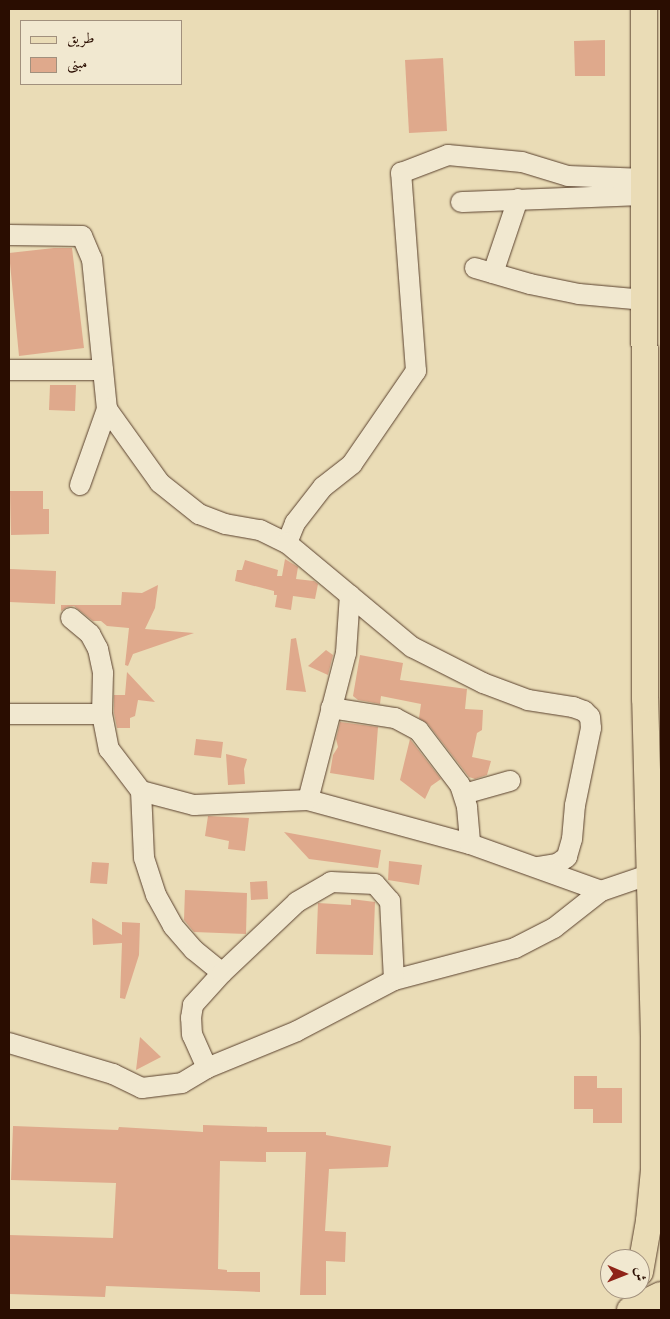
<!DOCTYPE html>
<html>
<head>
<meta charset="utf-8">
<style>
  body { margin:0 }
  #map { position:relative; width:670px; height:1319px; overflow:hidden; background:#eadcb6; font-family:"Sorts Mill Goudy",Amiri,serif }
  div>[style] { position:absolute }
  .building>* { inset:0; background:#dfa98c }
  .roads { filter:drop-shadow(0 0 1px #5a412e) drop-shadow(0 0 1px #5a412e) }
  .minor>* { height:20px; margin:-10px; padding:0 10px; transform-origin:10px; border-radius:10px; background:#f1e8d0 }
  .major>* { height:26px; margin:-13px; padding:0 13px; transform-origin:13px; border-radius:13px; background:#eadcb6 }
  span { translate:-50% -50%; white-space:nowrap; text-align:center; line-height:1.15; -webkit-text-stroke:5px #f1e8d0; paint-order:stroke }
  .frame { position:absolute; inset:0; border:10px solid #2a0d01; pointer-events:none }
  .legend { position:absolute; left:20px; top:20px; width:162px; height:65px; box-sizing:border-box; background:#f1e8d0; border:1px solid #a1907d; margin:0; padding:6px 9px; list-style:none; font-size:15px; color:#2a0d01 }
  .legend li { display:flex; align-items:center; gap:10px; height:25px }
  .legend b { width:25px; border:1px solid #a1907d }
  .north { position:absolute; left:600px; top:1249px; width:50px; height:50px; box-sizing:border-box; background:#f1e8d0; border:1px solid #a1907d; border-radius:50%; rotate:91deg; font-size:14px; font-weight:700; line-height:20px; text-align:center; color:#2a0d01 }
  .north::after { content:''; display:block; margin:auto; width:18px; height:22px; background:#8f2418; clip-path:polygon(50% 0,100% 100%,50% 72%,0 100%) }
</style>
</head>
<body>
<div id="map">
  <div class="building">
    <div style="clip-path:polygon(605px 40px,605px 76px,575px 76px,574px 41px)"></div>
    <div style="clip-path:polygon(443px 58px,447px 131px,409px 133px,405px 60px)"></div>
    <div style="clip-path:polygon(54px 248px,72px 248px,84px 348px,19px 356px,9px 253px)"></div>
    <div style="clip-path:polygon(50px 385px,76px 385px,75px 411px,49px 410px)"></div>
    <div style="clip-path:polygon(10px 491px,43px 491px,43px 509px,49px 509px,49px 534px,11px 535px)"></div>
    <div style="clip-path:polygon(285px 559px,298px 567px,296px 579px,314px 581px,318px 584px,315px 599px,293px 596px,291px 610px,275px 607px,277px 595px,274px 595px,274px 591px,235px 581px,237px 570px,242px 570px,245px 560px,278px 570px,277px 576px,282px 576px)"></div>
    <div style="clip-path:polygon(10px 569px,56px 571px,55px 604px,9px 602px)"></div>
    <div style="clip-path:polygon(158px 585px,155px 608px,145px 629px,194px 633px,133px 654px,128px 666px,125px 665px,129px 628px,107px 626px,101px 621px,93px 621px,74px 606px,67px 607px,61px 611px,61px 605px,121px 605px,122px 592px,142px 593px)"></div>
    <div style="clip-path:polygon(296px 638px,306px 692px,286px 690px,291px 639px)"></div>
    <div style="clip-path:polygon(326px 650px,333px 655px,328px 675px,308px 666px)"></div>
    <div style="clip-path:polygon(360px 655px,403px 663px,400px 680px,467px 689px,465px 709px,483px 710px,482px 730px,477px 733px,472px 757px,491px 761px,487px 775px,475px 779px,469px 777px,428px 724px,419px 718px,421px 704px,381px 696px,380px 704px,358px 700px,353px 696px)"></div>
    <div style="clip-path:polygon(127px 672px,155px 702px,138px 700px,135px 716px,130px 718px,130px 728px,117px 728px,114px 713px,114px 695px,125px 695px)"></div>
    <div style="clip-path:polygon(340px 722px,378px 727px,374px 780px,330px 773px,333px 755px,338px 747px,336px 739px)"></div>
    <div style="clip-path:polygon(196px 739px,223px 742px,221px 758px,194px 755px)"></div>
    <div style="clip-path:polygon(410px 739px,441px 779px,431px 786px,425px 799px,400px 780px)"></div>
    <div style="clip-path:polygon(226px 754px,247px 759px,244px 769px,245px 784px,228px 785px)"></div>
    <div style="clip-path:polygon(208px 816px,249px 818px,245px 851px,228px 849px,229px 841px,205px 836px)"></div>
    <div style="clip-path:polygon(284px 832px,381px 850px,378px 868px,309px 859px)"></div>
    <div style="clip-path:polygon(389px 861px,422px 865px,419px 885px,388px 880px)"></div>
    <div style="clip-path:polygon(92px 862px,109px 863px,107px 884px,90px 883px)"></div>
    <div style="clip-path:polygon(267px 881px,268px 899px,251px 900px,250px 882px)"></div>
    <div style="clip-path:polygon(185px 890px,247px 893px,246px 934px,194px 932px,184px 920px)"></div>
    <div style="clip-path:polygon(351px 899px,375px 902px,373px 955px,316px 954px,318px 903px,351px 905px)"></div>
    <div style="clip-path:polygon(92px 918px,122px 935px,122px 922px,140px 923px,139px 955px,125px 999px,120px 998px,122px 943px,93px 945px)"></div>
    <div style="clip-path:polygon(140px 1037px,161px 1057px,136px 1070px)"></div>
    <div style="clip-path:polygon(574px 1076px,597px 1076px,597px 1088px,622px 1088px,622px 1123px,593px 1123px,593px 1109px,574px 1109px)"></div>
    <div style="clip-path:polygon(203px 1125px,267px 1127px,267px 1132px,326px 1132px,326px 1135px,391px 1146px,388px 1167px,329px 1169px,325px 1231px,346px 1232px,345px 1262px,326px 1261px,326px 1295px,300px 1295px,306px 1152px,266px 1152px,266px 1162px,220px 1161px,218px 1269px,227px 1270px,227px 1272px,260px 1272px,260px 1292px,106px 1286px,105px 1297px,9px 1294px,9px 1235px,113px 1238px,116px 1183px,11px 1180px,13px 1126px,118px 1130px,119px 1127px,203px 1132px)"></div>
  </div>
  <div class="roads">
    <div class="minor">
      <div style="left:461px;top:202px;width:184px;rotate:-2.2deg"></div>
      <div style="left:9px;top:235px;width:73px;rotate:0.8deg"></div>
      <div style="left:82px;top:236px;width:25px;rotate:67deg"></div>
      <div style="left:92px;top:259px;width:151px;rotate:84.3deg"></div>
      <div style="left:107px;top:409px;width:91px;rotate:54.4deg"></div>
      <div style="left:160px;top:483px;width:50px;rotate:38.5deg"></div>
      <div style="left:199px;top:514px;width:28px;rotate:21deg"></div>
      <div style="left:225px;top:524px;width:36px;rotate:10deg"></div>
      <div style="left:260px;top:530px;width:30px;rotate:26deg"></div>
      <div style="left:287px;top:543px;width:22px;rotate:-68deg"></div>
      <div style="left:295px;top:523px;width:46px;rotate:-52.1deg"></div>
      <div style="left:323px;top:487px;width:37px;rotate:-38deg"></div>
      <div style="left:352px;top:464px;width:113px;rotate:-55.5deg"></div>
      <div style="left:416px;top:371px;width:199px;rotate:-94.3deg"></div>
      <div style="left:401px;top:173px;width:50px;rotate:-21deg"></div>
      <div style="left:448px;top:155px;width:74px;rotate:5.4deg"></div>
      <div style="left:522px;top:162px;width:48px;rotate:16.9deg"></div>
      <div style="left:568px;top:176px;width:77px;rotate:2.2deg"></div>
      <div style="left:475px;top:268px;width:57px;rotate:16.2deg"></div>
      <div style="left:530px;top:284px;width:50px;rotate:11.5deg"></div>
      <div style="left:579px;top:294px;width:66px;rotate:5.2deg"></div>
      <div style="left:493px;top:273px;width:78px;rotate:-71.3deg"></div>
      <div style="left:9px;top:370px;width:94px"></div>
      <div style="left:80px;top:485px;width:81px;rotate:-70.4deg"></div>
      <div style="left:287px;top:543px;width:163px;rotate:39.8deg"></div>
      <div style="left:412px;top:647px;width:80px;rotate:26.9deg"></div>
      <div style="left:483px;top:683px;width:48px;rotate:20.7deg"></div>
      <div style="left:528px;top:700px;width:46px;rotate:8.8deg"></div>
      <div style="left:573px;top:707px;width:12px;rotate:20deg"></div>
      <div style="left:584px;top:711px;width:8px;rotate:45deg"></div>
      <div style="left:590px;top:717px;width:11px;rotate:85deg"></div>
      <div style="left:591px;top:728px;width:79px;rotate:101.7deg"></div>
      <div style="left:575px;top:805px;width:34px;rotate:95deg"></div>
      <div style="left:572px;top:839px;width:19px;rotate:106deg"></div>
      <div style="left:567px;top:857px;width:12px;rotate:145deg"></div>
      <div style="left:557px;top:864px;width:20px;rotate:171deg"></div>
      <div style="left:71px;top:618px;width:25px;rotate:40deg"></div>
      <div style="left:90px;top:634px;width:17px;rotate:62deg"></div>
      <div style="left:98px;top:649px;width:25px;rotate:78deg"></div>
      <div style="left:103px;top:673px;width:41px;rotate:91.4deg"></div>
      <div style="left:102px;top:714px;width:36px;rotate:79deg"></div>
      <div style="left:109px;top:749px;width:53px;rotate:52.7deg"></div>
      <div style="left:141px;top:791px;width:55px;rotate:14.8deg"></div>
      <div style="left:194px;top:805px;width:114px;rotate:-2.5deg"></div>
      <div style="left:308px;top:800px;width:168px;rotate:15.2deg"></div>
      <div style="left:470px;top:844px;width:139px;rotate:19.7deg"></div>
      <div style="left:331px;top:708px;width:65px;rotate:8.9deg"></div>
      <div style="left:395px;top:718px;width:27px;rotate:28deg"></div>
      <div style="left:419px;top:731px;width:68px;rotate:52.8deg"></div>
      <div style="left:460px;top:785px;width:23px;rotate:72deg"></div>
      <div style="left:467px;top:807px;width:37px;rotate:85deg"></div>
      <div style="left:9px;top:714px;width:93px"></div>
      <div style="left:141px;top:791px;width:67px;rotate:87.4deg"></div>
      <div style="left:144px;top:858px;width:39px;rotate:72deg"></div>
      <div style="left:156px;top:895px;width:35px;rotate:61deg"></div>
      <div style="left:173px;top:926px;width:32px;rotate:49deg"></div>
      <div style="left:194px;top:950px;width:36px;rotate:39deg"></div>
      <div style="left:464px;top:794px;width:48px;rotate:-15.8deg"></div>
      <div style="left:308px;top:800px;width:152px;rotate:-75.5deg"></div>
      <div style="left:346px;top:653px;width:58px;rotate:-86.1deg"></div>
      <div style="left:9px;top:1043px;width:109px;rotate:16.6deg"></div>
      <div style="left:113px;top:1074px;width:32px;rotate:26deg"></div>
      <div style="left:142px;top:1088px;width:40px;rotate:-7.1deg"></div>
      <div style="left:182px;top:1083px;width:29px;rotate:-31deg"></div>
      <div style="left:207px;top:1068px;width:97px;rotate:-22.3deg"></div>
      <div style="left:297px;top:1031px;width:110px;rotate:-27.7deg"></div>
      <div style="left:394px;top:980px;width:125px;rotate:-14.8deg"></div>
      <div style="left:515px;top:948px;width:44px;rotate:-27.1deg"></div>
      <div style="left:554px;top:928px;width:60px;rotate:-38.2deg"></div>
      <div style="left:601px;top:891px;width:50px;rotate:-18.8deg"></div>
      <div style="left:207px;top:1068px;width:36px;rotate:-114deg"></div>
      <div style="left:192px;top:1035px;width:17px;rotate:-93deg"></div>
      <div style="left:191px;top:1018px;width:13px;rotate:-81deg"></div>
      <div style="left:193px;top:1005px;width:43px;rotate:-47.8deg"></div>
      <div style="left:222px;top:973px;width:103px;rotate:-43.4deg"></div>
      <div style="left:297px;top:902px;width:39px;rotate:-30deg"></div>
      <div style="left:331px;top:882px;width:44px;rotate:2.6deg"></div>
      <div style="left:375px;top:884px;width:23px;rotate:49deg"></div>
      <div style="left:390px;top:901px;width:79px;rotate:87.1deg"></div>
    </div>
    <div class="major">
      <div style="left:640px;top:1272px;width:52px;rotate:-80deg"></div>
      <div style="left:649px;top:1221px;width:51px;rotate:-84.4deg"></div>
      <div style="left:654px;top:1170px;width:133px;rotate:-90deg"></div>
      <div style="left:654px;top:1037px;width:338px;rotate:-91.5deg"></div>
      <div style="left:645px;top:699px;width:690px;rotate:-90.08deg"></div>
      <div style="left:630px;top:1310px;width:34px;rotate:-26deg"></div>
    </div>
  </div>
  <div class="frame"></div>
  <ul class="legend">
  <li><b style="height:6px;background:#eadcb6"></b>طريق</li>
  <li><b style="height:14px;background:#dfa98c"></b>مبنى</li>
  </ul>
  <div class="north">ش</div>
</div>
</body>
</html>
